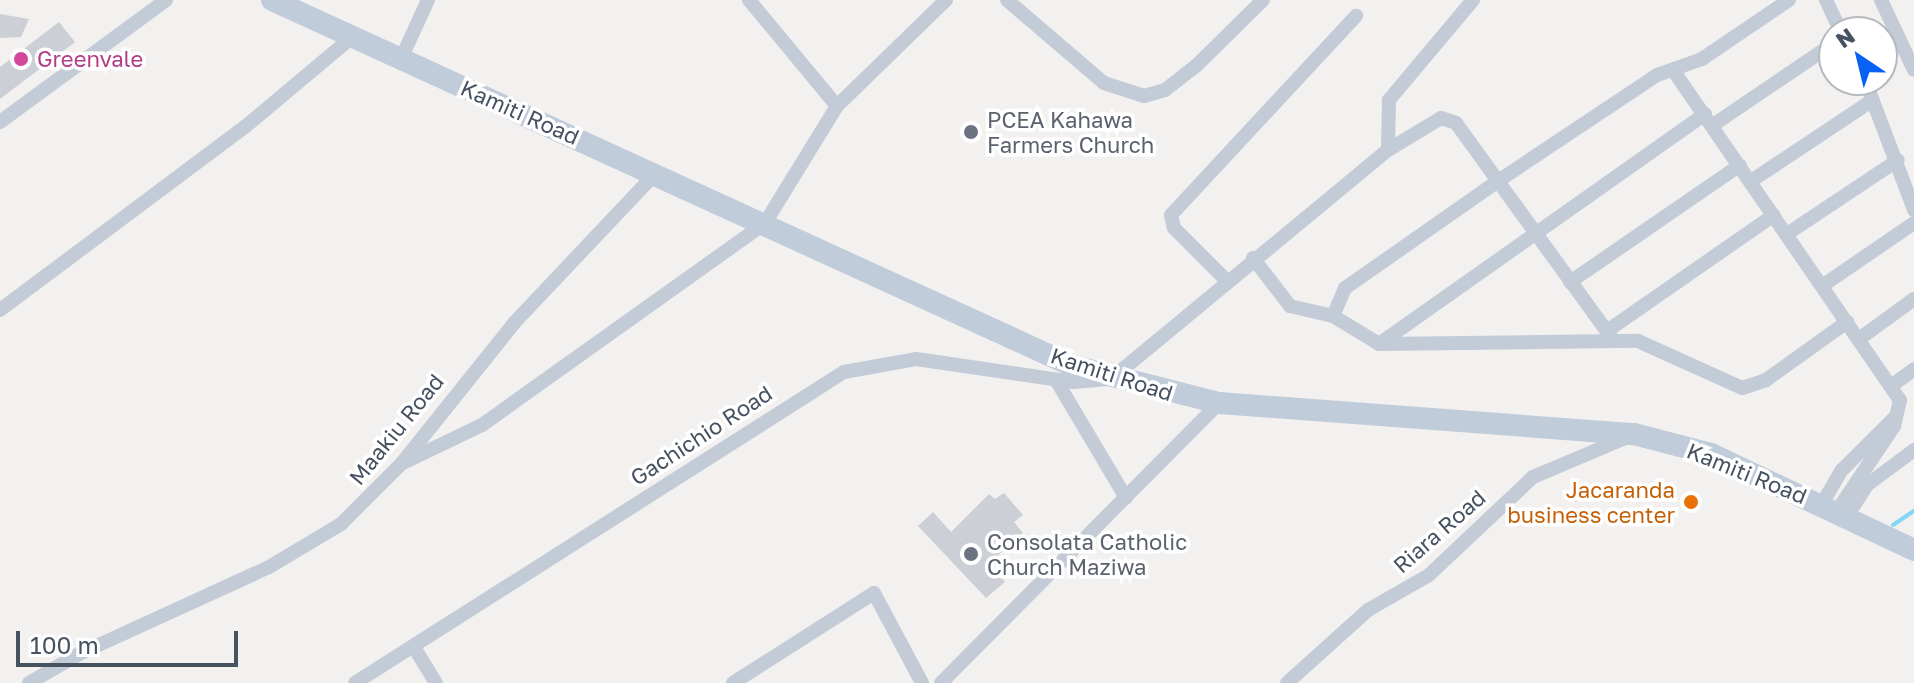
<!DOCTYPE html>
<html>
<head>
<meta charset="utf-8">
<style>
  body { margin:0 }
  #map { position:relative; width:1914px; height:683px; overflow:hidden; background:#f3f0f0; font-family:"Golos Text",sans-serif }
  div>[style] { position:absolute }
  .stream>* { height:4px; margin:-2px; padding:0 2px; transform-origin:2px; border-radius:2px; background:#85d6f4 }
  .building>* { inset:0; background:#cccfd6 }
  .minor>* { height:14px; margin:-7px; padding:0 7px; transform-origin:7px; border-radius:7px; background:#c3cbd6 }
  .secondary>* { height:22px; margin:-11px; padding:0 11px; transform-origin:11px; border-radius:11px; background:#c1ccda }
  .dots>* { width:22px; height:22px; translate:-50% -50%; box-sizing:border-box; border:4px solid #fff; border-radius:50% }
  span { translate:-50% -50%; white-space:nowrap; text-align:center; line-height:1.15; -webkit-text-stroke:7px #fff; paint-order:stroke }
  .hotel-label { font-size:22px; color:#b23c85 }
  .left { translate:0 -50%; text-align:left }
  .street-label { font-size:22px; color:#465260 }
  .worship-label { font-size:22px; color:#5b616d }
  .food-label { font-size:22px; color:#c56008 }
  .right { translate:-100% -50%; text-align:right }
  .north { position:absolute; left:1818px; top:16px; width:80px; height:80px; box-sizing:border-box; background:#fff; border:2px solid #b5babf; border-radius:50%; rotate:325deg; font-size:22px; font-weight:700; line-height:32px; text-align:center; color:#465260 }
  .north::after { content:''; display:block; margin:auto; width:28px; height:36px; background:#0960f4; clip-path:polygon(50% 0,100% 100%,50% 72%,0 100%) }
  .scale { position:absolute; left:16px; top:631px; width:222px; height:36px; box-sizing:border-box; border:4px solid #465260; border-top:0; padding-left:10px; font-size:24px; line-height:28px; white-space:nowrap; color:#465260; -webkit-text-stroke:6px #fff; paint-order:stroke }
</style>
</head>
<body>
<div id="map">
  <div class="stream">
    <div style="left:1893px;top:525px;width:25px;rotate:-34deg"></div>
  </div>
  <div class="building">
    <div style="clip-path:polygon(0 14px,29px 19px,21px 37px,0 38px)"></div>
    <div style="clip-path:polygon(59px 22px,75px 42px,0 99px,0 67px)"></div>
    <div style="clip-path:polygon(1004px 493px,1023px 515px,1014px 522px,1023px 533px,989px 563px,1005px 582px,986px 598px,918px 526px,933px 512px,951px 532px,989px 494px,995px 499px)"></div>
  </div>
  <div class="minor">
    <div style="left:749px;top:0;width:138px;rotate:50.3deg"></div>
    <div style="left:1007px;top:0;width:128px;rotate:40.6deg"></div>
    <div style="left:1104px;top:83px;width:42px;rotate:18deg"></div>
    <div style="left:1144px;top:96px;width:22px;rotate:-16deg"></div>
    <div style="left:1165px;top:90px;width:39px;rotate:-38deg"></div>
    <div style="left:1196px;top:66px;width:94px;rotate:-44.6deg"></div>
    <div style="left:1789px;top:0;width:105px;rotate:145.9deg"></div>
    <div style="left:1702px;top:59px;width:48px;rotate:160.4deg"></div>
    <div style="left:1657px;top:75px;width:191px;rotate:146.3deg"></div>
    <div style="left:1498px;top:181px;width:187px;rotate:145deg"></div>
    <div style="left:1345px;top:288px;width:30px;rotate:113deg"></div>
    <div style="left:1333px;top:316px;width:54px;rotate:31.3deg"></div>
    <div style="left:1379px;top:344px;width:259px;rotate:-0.7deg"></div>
    <div style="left:1638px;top:341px;width:114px;rotate:24.3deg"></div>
    <div style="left:1742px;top:388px;width:25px;rotate:-18deg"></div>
    <div style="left:1766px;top:380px;width:100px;rotate:-35.6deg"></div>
    <div style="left:1826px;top:0;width:35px;rotate:65deg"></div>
    <div style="left:1881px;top:0;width:77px;rotate:64.8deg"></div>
    <div style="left:401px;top:59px;width:65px;rotate:-65.4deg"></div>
    <div style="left:1673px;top:70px;width:401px;rotate:55.5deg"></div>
    <div style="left:1900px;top:400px;width:27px;rotate:103deg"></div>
    <div style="left:1894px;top:426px;width:102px;rotate:123.8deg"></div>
    <div style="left:1865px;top:80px;width:139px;rotate:69.3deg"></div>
    <div style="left:0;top:122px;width:206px;rotate:-36.3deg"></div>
    <div style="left:1713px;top:125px;width:146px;rotate:-34.1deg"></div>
    <div style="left:1388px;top:150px;width:50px;rotate:-88.9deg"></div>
    <div style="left:1389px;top:100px;width:131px;rotate:-50deg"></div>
    <div style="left:1751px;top:181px;width:146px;rotate:-33.6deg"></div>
    <div style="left:1787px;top:234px;width:133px;rotate:-33.7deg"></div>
    <div style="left:1253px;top:258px;width:61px;rotate:52.4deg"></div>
    <div style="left:1290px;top:306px;width:44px;rotate:13.1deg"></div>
    <div style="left:1226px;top:280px;width:74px;rotate:-135deg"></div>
    <div style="left:1174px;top:228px;width:13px;rotate:-103deg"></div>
    <div style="left:1171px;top:215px;width:272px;rotate:-47.1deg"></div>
    <div style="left:1570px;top:282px;width:206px;rotate:-34.5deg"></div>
    <div style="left:1822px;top:286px;width:112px;rotate:-34.4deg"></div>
    <div style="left:0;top:310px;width:307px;rotate:-36.8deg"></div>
    <div style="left:246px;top:126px;width:138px;rotate:-40deg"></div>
    <div style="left:1607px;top:331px;width:203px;rotate:-34.8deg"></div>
    <div style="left:1859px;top:339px;width:68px;rotate:-36deg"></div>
    <div style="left:1379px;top:344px;width:399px;rotate:-35.2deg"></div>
    <div style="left:1056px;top:380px;width:137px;rotate:59.3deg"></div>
    <div style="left:1891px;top:386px;width:29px;rotate:-36deg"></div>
    <div style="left:405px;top:462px;width:85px;rotate:-25.7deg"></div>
    <div style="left:482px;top:425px;width:348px;rotate:-35.5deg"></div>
    <div style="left:765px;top:223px;width:137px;rotate:-58.4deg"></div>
    <div style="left:837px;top:106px;width:152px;rotate:-44.2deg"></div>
    <div style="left:1822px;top:504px;width:39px;rotate:-60deg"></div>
    <div style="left:1842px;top:470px;width:72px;rotate:-45deg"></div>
    <div style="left:1847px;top:516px;width:37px;rotate:-57deg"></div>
    <div style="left:1867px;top:485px;width:59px;rotate:-36.7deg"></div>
    <div style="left:414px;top:647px;width:42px;rotate:58.6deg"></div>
    <div style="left:29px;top:683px;width:58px;rotate:-30.1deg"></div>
    <div style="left:79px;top:654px;width:209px;rotate:-24.6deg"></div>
    <div style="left:269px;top:567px;width:84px;rotate:-30.8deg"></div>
    <div style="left:341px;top:524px;width:86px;rotate:-45deg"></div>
    <div style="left:402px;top:463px;width:179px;rotate:-51.3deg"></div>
    <div style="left:514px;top:323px;width:207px;rotate:-46.6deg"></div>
    <div style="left:355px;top:683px;width:580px;rotate:-32.46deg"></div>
    <div style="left:844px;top:372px;width:73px;rotate:-10.2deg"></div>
    <div style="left:916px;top:359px;width:160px;rotate:8.3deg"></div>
    <div style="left:1074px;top:382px;width:37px;rotate:-5deg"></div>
    <div style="left:1111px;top:379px;width:359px;rotate:-39.6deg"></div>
    <div style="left:1388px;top:150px;width:62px;rotate:-31.1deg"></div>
    <div style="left:1441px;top:118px;width:16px;rotate:18deg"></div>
    <div style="left:1456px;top:123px;width:269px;rotate:54.1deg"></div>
    <div style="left:733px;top:683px;width:167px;rotate:-32.6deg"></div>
    <div style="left:874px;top:593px;width:102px;rotate:61.9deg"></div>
    <div style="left:941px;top:683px;width:395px;rotate:-45.2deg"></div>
    <div style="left:1287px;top:683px;width:109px;rotate:-42deg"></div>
    <div style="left:1368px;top:610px;width:70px;rotate:-29.8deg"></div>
    <div style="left:1429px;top:575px;width:143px;rotate:-43.3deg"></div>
    <div style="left:1533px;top:477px;width:105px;rotate:-22.9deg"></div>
  </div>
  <div class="secondary">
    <div style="left:272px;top:0;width:881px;rotate:24.56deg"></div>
    <div style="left:1073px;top:366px;width:151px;rotate:14.2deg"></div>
    <div style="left:1219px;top:403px;width:416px;rotate:4.3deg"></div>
    <div style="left:1634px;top:434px;width:80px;rotate:14.6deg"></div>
    <div style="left:1711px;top:454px;width:225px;rotate:25.3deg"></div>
  </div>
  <div class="dots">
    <div style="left:21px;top:59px;background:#d1479c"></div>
    <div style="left:971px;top:132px;background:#6b7280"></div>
    <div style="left:1691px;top:502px;background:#e8710a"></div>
    <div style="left:971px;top:554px;background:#6b7280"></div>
  </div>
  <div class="hotel-label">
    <span class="left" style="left:37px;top:59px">Greenvale</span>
  </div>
  <div class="street-label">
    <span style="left:520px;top:112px;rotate:24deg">Kamiti Road</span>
    <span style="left:1112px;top:374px;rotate:18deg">Kamiti Road</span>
    <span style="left:396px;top:429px;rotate:-51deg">Maakiu Road</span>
    <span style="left:701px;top:435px;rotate:-33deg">Gachichio Road</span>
    <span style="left:1747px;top:473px;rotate:22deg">Kamiti Road</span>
    <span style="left:1439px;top:531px;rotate:-41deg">Riara Road</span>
  </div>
  <div class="worship-label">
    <span class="left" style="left:987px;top:132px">PCEA Kahawa<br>Farmers Church</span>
    <span class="left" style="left:987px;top:554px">Consolata Catholic<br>Church Maziwa</span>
  </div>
  <div class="food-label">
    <span class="right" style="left:1675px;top:502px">Jacaranda<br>business center</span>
  </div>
  <div class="north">N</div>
  <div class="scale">100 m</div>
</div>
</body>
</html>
